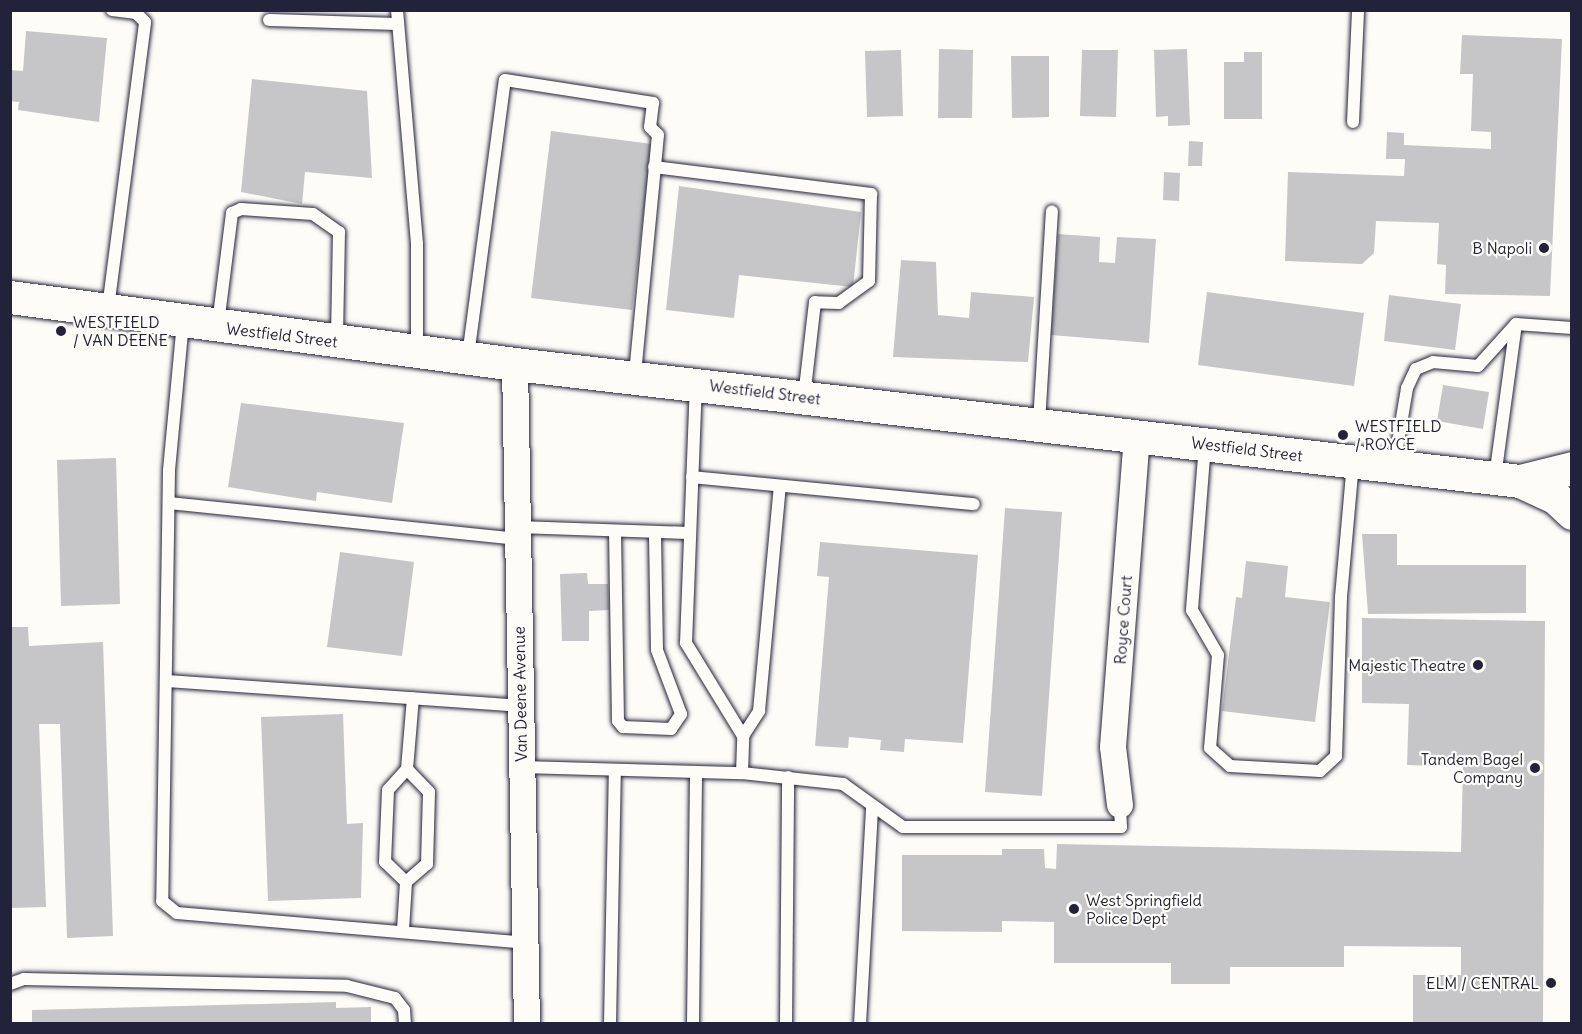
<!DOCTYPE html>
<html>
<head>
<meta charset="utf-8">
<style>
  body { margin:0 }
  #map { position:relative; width:1582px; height:1034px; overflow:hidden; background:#fdfcf7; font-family:Delius,sans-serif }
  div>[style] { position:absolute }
  .building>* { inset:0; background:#c6c6c8 }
  .roads { filter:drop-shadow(0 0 2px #22223b) drop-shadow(0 0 2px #22223b) }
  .service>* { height:12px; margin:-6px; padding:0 6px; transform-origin:6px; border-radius:6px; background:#fdfcf7 }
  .minor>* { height:26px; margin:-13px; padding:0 13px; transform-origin:13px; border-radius:13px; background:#fdfcf7 }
  .primary>* { height:33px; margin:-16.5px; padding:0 16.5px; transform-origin:16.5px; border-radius:16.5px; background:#fdfcf7 }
  .dots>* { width:16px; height:16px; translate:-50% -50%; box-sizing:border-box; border:3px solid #fdfcf7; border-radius:50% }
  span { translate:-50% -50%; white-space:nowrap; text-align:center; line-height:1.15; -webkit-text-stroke:4.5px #fdfcf7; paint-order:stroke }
  .poi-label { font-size:16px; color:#22223b }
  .right { translate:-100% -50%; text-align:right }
  .left { translate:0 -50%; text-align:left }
  .street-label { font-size:16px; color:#22223b }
  .frame { position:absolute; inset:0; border:12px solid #22223b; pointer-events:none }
</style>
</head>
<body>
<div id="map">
  <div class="building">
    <div style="clip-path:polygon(26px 31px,107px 38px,99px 122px,18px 110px,19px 102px,10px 101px,10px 70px,23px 71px)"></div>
    <div style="clip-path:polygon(1462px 35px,1562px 39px,1550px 296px,1445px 294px,1446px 265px,1437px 264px,1439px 223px,1376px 221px,1374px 253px,1362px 264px,1285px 261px,1288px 172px,1404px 176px,1405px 159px,1386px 159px,1387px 132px,1404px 133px,1404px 145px,1491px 149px,1491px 132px,1471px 131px,1473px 74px,1460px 74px)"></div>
    <div style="clip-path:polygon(939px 49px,973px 50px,972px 118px,938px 118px)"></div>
    <div style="clip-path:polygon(1187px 49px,1190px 125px,1168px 126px,1168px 116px,1156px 117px,1154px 50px)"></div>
    <div style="clip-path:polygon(901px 50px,903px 116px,867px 117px,865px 51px)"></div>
    <div style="clip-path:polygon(1082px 50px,1118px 50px,1116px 117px,1080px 116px)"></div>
    <div style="clip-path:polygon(1244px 52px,1262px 52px,1262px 119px,1224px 119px,1224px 62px,1244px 62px)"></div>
    <div style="clip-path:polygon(1011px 56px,1049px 56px,1049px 117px,1012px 118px)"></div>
    <div style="clip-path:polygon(252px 79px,367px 91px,372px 178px,305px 172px,302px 204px,241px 192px)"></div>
    <div style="clip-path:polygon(551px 131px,652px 144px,632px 310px,531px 298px)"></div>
    <div style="clip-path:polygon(1189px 141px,1203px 142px,1202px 166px,1188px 166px)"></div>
    <div style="clip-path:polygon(1164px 172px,1180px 173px,1179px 201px,1163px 200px)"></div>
    <div style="clip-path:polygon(679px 186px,861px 212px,853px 287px,739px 275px,734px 318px,666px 310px)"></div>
    <div style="clip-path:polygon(1058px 234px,1100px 237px,1099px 262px,1115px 263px,1117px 237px,1156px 239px,1149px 343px,1051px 335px)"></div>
    <div style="clip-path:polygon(901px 260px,936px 262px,938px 315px,969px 318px,971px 292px,1034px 297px,1028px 362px,893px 357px)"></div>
    <div style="clip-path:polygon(1207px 292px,1364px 313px,1354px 386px,1198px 365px)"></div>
    <div style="clip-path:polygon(1389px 295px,1461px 304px,1455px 350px,1384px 341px)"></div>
    <div style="clip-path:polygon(1443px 385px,1489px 392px,1483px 429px,1437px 421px)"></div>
    <div style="clip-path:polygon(241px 403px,404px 423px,392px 503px,317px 492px,316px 501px,228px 487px)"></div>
    <div style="clip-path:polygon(116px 458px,120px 604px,61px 606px,57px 460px)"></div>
    <div style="clip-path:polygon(1005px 508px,1062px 512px,1042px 796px,985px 792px)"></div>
    <div style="clip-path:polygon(1362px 534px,1397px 534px,1397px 565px,1526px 565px,1526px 613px,1368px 614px)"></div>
    <div style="clip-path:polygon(820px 542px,978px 555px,963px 743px,905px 739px,904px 752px,880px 750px,881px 740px,849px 737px,848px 748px,815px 746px,829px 577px,817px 576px)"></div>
    <div style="clip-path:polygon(340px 552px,414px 562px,402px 656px,327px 647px)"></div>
    <div style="clip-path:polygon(1246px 561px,1288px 566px,1285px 597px,1330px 602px,1315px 722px,1222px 711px,1236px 597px,1242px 598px)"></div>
    <div style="clip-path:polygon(587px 573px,588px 584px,608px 584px,609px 610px,589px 611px,589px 641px,562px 641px,560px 574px)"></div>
    <div style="clip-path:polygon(1362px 618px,1545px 621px,1543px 1024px,1413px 1024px,1413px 975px,1461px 975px,1461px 947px,1344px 946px,1344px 967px,1230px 967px,1230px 984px,1171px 984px,1171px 963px,1054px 963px,1054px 922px,1002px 921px,1002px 932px,902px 931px,902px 855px,1002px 855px,1002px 849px,1044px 849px,1045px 868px,1056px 869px,1057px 844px,1461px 852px,1463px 767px,1407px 765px,1409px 704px,1362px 703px)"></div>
    <div style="clip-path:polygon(10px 627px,28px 627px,29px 646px,103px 642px,113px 936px,67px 938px,60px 724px,39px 724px,46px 907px,10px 908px)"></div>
    <div style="clip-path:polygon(343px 714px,347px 824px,363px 823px,361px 898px,268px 901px,261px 717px)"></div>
    <div style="clip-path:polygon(336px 1002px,336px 1008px,371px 1007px,371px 1024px,32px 1024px,32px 1010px)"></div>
  </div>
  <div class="roads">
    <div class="service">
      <div style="left:397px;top:10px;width:235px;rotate:85.1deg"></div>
      <div style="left:417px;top:244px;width:106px;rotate:90deg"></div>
      <div style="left:269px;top:20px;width:129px;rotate:1.8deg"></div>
      <div style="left:1353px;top:122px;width:112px;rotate:-87.4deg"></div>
      <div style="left:654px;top:167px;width:219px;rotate:7.1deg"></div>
      <div style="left:871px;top:194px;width:87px;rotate:91.3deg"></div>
      <div style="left:869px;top:281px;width:37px;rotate:144deg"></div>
      <div style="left:839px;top:303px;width:24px;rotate:-178deg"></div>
      <div style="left:815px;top:302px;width:96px;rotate:96.6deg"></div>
      <div style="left:108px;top:308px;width:288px;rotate:-82.6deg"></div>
      <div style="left:145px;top:22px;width:13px;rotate:-135deg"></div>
      <div style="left:136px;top:13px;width:24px;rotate:-173deg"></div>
      <div style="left:183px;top:322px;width:150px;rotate:95.4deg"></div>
      <div style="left:169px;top:471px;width:430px;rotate:90.9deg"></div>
      <div style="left:162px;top:901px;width:19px;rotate:39deg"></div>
      <div style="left:177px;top:913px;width:349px;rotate:4.9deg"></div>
      <div style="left:218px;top:324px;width:112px;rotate:-82.8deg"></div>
      <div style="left:232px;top:213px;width:10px;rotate:-24deg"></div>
      <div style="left:241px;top:209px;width:72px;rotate:4deg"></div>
      <div style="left:313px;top:214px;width:32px;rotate:35deg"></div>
      <div style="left:339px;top:232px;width:108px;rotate:91.1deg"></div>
      <div style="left:468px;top:356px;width:278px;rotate:-82.4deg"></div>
      <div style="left:505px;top:80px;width:150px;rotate:8.8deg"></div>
      <div style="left:653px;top:103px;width:24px;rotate:97deg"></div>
      <div style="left:650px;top:127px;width:11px;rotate:45deg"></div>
      <div style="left:658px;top:135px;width:242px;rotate:95.5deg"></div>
      <div style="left:1039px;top:423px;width:212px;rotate:-86.5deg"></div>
      <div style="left:1205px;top:444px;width:167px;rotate:94.5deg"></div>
      <div style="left:1192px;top:610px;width:52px;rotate:60deg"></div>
      <div style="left:1218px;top:655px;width:93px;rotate:94.9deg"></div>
      <div style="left:1210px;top:748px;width:27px;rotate:42deg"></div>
      <div style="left:1230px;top:766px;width:90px;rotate:3.2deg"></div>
      <div style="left:1320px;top:771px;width:22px;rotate:-43deg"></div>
      <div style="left:1336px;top:756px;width:159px;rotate:-88.2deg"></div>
      <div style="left:1341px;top:597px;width:136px;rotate:-84.9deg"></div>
      <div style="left:1394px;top:466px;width:79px;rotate:-80.5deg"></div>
      <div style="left:1407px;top:388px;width:21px;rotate:-65deg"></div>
      <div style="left:1416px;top:369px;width:18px;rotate:-22deg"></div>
      <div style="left:1433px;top:362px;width:45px;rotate:5.1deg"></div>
      <div style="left:1478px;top:366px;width:57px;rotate:-47.9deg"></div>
      <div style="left:1516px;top:324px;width:56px;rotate:4.1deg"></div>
      <div style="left:692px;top:477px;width:283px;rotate:5.5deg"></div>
      <div style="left:1495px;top:477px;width:154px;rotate:-82.2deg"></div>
      <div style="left:169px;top:503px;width:351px;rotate:5.9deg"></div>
      <div style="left:518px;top:527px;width:171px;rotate:2deg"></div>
      <div style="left:615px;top:531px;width:190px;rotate:89.1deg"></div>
      <div style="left:618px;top:721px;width:8px;rotate:50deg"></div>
      <div style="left:623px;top:727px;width:48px;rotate:2.4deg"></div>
      <div style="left:671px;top:729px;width:18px;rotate:-56deg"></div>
      <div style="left:681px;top:714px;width:68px;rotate:-110.6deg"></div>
      <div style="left:657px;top:650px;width:118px;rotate:-91deg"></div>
      <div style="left:166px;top:681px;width:355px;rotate:4deg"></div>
      <div style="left:743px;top:736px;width:30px;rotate:-57deg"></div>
      <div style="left:759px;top:711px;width:226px;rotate:-84.7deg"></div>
      <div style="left:522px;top:767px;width:220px;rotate:1.6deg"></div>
      <div style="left:742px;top:773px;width:37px;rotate:-88deg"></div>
      <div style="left:743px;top:736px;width:109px;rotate:-121.5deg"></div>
      <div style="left:686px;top:643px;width:258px;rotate:-87.8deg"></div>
      <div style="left:742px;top:773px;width:102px;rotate:6.2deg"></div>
      <div style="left:843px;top:784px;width:74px;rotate:35.6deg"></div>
      <div style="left:903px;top:827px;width:218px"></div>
      <div style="left:1121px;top:827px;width:22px;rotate:-93deg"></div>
      <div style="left:406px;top:882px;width:29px;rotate:-136deg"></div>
      <div style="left:385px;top:862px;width:72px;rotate:-87.6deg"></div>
      <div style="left:388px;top:790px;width:28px;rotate:-48deg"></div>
      <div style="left:407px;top:769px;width:71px;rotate:-85.2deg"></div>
      <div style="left:403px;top:930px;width:48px;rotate:-86.4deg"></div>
      <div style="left:406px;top:882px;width:28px;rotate:-41deg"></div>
      <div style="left:427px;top:864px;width:72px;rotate:-88.4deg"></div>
      <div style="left:429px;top:792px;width:32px;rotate:-134deg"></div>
      <div style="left:10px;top:984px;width:15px;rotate:-20deg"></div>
      <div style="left:24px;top:979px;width:323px;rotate:1.2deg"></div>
      <div style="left:347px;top:986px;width:49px;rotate:14deg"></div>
      <div style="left:395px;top:998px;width:15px;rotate:53deg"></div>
      <div style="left:404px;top:1010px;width:14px;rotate:86deg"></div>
      <div style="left:610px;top:1024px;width:254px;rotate:-88.9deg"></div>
      <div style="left:693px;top:1024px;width:252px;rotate:-89.3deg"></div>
      <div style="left:786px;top:1024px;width:247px;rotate:-89.5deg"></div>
      <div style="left:860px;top:1024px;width:218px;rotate:-86.8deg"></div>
    </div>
    <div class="minor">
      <div style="left:515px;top:364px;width:660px;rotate:88.96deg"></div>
      <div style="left:1120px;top:805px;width:58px;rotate:-96.9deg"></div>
      <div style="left:1113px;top:747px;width:312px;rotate:-85.6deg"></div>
    </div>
    <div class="primary">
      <div style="left:10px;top:297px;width:509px;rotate:7.56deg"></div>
      <div style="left:515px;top:364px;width:1012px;rotate:6.64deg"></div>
      <div style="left:1520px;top:481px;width:40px;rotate:25deg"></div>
      <div style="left:1556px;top:498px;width:22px;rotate:43deg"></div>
      <div style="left:1520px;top:481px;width:54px;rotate:-14deg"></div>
    </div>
  </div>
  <div class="dots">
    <div style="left:1544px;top:248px;background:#22223b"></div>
    <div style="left:61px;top:331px;background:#22223b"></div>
    <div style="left:1343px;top:435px;background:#22223b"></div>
    <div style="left:1478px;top:665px;background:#22223b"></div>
    <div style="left:1535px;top:768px;background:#22223b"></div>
    <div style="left:1074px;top:909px;background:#22223b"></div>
    <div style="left:1551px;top:983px;background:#22223b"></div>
  </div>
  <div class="poi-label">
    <span class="right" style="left:1532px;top:248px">B Napoli</span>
    <span class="left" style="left:73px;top:331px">WESTFIELD<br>/ VAN DEENE</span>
    <span class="left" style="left:1355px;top:435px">WESTFIELD<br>/ ROYCE</span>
    <span class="right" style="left:1466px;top:665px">Majestic Theatre</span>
    <span class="right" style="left:1523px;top:768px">Tandem Bagel<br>Company</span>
    <span class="left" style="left:1086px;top:909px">West Springfield<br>Police Dept</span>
    <span class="right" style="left:1539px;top:983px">ELM / CENTRAL</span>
  </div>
  <div class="street-label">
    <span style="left:282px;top:335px;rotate:7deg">Westfield Street</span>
    <span style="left:765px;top:392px;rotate:7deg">Westfield Street</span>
    <span style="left:1247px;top:449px;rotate:7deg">Westfield Street</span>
    <span style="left:1123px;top:620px;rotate:-86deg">Royce Court</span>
    <span style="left:520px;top:694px;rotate:-91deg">Van Deene Avenue</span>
  </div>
  <div class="frame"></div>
</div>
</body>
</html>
